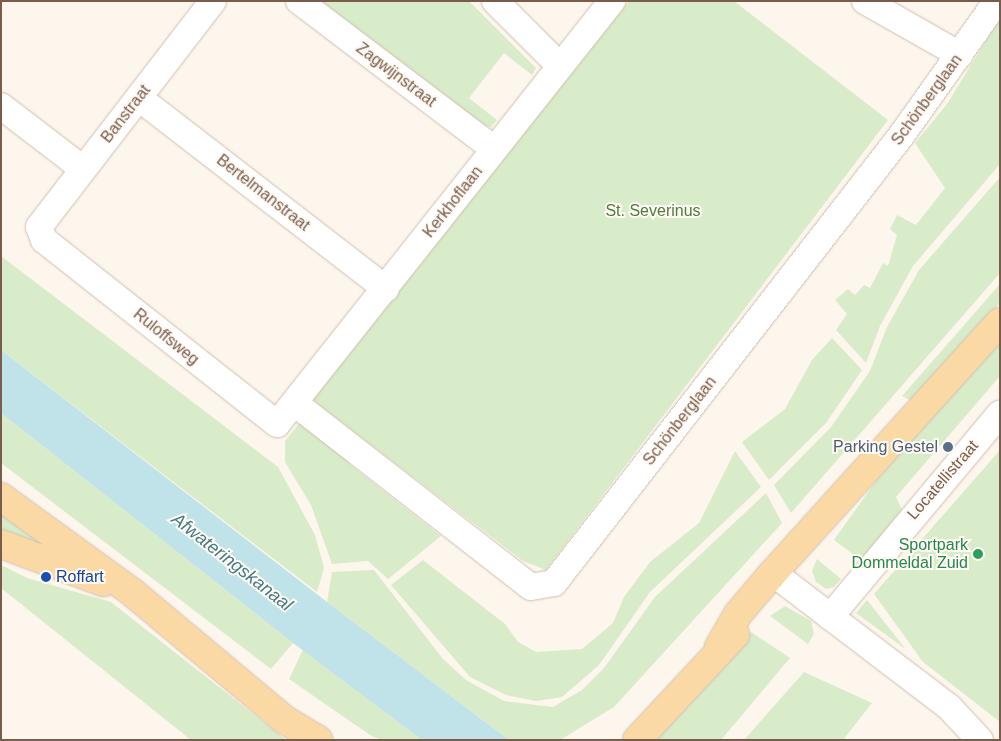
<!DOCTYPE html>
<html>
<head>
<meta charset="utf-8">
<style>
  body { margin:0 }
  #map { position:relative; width:1001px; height:741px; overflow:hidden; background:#fdf6ec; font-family:Helvetica,sans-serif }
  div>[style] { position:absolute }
  .green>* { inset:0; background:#d8ecc9 }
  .water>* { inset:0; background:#bfe3e8 }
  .roads { filter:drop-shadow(0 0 1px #d1beb0) drop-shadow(0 0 1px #d1beb0) }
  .minor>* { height:26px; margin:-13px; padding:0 13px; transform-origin:13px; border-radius:13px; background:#fff }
  .major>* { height:28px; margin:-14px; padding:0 14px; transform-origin:14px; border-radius:14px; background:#fbd9a5 }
  .dots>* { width:14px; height:14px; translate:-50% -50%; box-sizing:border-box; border:2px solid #fffaf3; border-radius:50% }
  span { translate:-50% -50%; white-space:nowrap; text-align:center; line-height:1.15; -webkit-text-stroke:4px #fffaf3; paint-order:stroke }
  .street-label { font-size:16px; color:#7a5c4d }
  .park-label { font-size:16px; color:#537a41 }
  .service-label { font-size:16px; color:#4e5e75 }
  .right { translate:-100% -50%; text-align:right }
  .leisure-label { font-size:16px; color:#27864d }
  .transit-label { font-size:16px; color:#164399 }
  .left { translate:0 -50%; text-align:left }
  .water-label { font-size:18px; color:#437c86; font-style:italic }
  .frame { position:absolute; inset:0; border:2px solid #7a5c4d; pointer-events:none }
</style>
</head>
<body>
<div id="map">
  <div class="green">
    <div style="clip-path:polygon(320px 1px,469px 1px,536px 68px,532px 75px,504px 53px,469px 98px,497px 120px,491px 127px,480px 126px)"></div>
    <div style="clip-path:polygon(629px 1px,734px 1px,888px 120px,546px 570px,523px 561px,311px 399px)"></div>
    <div style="clip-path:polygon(1000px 18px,1000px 164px,913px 266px,880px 326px,866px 363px,836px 330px,847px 314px,835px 300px,848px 289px,855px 295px,864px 285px,870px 288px,883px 263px,888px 266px,897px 235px,890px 229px,897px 215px,916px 225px,945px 188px,915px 143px,947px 104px)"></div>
    <div style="clip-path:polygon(1000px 177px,1000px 273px,791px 513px,774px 485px,831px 427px,870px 371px,887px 327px,919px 270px)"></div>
    <div style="clip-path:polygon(1px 256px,278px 467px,315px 535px,324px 568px,317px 592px,1px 350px)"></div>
    <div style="clip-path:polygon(1000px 284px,1000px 303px,914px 402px,902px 396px)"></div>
    <div style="clip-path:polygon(832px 338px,862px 370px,826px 423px,769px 480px,742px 442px,785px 409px,812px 360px)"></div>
    <div style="clip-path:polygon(1000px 339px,1000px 376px,896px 497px,902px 510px,861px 560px,834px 540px,876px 481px)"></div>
    <div style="clip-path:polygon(1px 413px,293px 643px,271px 669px,1px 463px)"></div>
    <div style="clip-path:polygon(301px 421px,346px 456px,349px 464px,441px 536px,388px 579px,368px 561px,332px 564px,311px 505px,285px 462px,285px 441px)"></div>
    <div style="clip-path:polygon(1000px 450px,1000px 722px,923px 662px,874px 594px)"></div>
    <div style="clip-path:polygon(735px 451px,761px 487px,650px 592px,599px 665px,562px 697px,536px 701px,506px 695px,470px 677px,391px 585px,423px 560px,505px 624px,518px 642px,536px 652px,582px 649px,613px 623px,624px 597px,650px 562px,699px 523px)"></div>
    <div style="clip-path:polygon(766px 493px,782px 523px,614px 707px,560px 740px,509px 740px,327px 602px,332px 572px,374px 570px,443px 659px,466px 680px,504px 701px,553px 707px,582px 690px,604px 668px,655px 597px)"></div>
    <div style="clip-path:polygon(1px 512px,71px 563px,1px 537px)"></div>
    <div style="clip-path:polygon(817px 559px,841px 579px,834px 587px,826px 589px,816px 582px,812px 571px)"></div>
    <div style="clip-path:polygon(1px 565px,27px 578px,111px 602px,286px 740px,191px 740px,1px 588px)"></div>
    <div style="clip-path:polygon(867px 600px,904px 647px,904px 648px,856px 613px)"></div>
    <div style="clip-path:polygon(785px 606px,811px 621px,814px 634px,808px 644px,770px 616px)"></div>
    <div style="clip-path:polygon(751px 632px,790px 658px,721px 740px,654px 740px)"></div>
    <div style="clip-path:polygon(303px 650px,422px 740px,381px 740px,370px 735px,289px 679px)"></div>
    <div style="clip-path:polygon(804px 672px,872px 703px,843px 740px,744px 740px)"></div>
  </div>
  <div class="water">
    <div style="clip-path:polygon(1px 350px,327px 602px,509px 740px,422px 740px,293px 643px,1px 413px)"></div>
  </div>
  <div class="roads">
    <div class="minor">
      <div style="left:213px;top:1px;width:285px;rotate:127.6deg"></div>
      <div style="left:39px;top:227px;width:14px;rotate:69deg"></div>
      <div style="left:44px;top:240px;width:297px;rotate:38.3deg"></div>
      <div style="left:277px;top:424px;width:540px;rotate:-51.62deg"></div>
      <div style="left:299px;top:1px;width:245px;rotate:37.2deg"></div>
      <div style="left:495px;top:1px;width:91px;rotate:45deg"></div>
      <div style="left:865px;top:1px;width:109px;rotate:29.6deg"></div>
      <div style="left:139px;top:98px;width:312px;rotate:37.7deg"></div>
      <div style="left:1px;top:106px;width:103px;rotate:37.5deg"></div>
      <div style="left:297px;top:405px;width:296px;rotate:37.9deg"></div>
      <div style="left:531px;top:587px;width:23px;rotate:-10deg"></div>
      <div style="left:554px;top:583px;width:566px;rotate:-52.18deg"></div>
      <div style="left:901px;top:136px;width:166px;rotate:-54.6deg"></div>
      <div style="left:773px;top:573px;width:221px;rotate:37.3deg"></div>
      <div style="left:949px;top:707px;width:45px;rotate:46.8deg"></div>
      <div style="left:830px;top:617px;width:265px;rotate:-50.1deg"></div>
    </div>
    <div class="major">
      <div style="left:1px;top:497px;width:163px;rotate:36deg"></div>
      <div style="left:133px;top:593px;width:198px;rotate:39.9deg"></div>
      <div style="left:285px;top:720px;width:39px;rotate:31deg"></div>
      <div style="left:1px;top:544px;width:109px;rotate:20.4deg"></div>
      <div style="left:719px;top:647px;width:38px;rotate:-60deg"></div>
      <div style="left:738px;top:614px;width:54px;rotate:-49.5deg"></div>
      <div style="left:773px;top:573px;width:338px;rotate:-47.9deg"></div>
      <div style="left:637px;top:740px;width:144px;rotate:-47deg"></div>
    </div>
  </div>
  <div class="dots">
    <div style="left:948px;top:447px;background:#5c6f8a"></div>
    <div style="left:978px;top:554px;background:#2e9e5b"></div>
    <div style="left:46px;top:577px;background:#1a4fb4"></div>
  </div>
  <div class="street-label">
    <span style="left:396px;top:75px;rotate:37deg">Zagwijnstraat</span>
    <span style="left:927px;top:100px;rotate:-54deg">Schönberglaan</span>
    <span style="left:126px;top:114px;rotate:-52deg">Banstraat</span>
    <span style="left:263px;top:193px;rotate:38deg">Bertelmanstraat</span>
    <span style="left:453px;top:202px;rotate:-52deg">Kerkhoflaan</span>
    <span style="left:166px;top:337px;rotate:39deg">Ruloffsweg</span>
    <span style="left:680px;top:421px;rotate:-52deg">Schönberglaan</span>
    <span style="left:943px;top:480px;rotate:-49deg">Locatellistraat</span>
  </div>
  <div class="park-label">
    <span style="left:653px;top:211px">St. Severinus</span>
  </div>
  <div class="service-label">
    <span class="right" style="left:938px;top:447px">Parking Gestel</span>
  </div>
  <div class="leisure-label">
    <span class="right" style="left:968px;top:554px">Sportpark<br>Dommeldal Zuid</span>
  </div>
  <div class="transit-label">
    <span class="left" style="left:56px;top:577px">Roffart</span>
  </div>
  <div class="water-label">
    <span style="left:232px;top:562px;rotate:38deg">Afwateringskanaal</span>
  </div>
  <div class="frame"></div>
</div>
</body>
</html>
